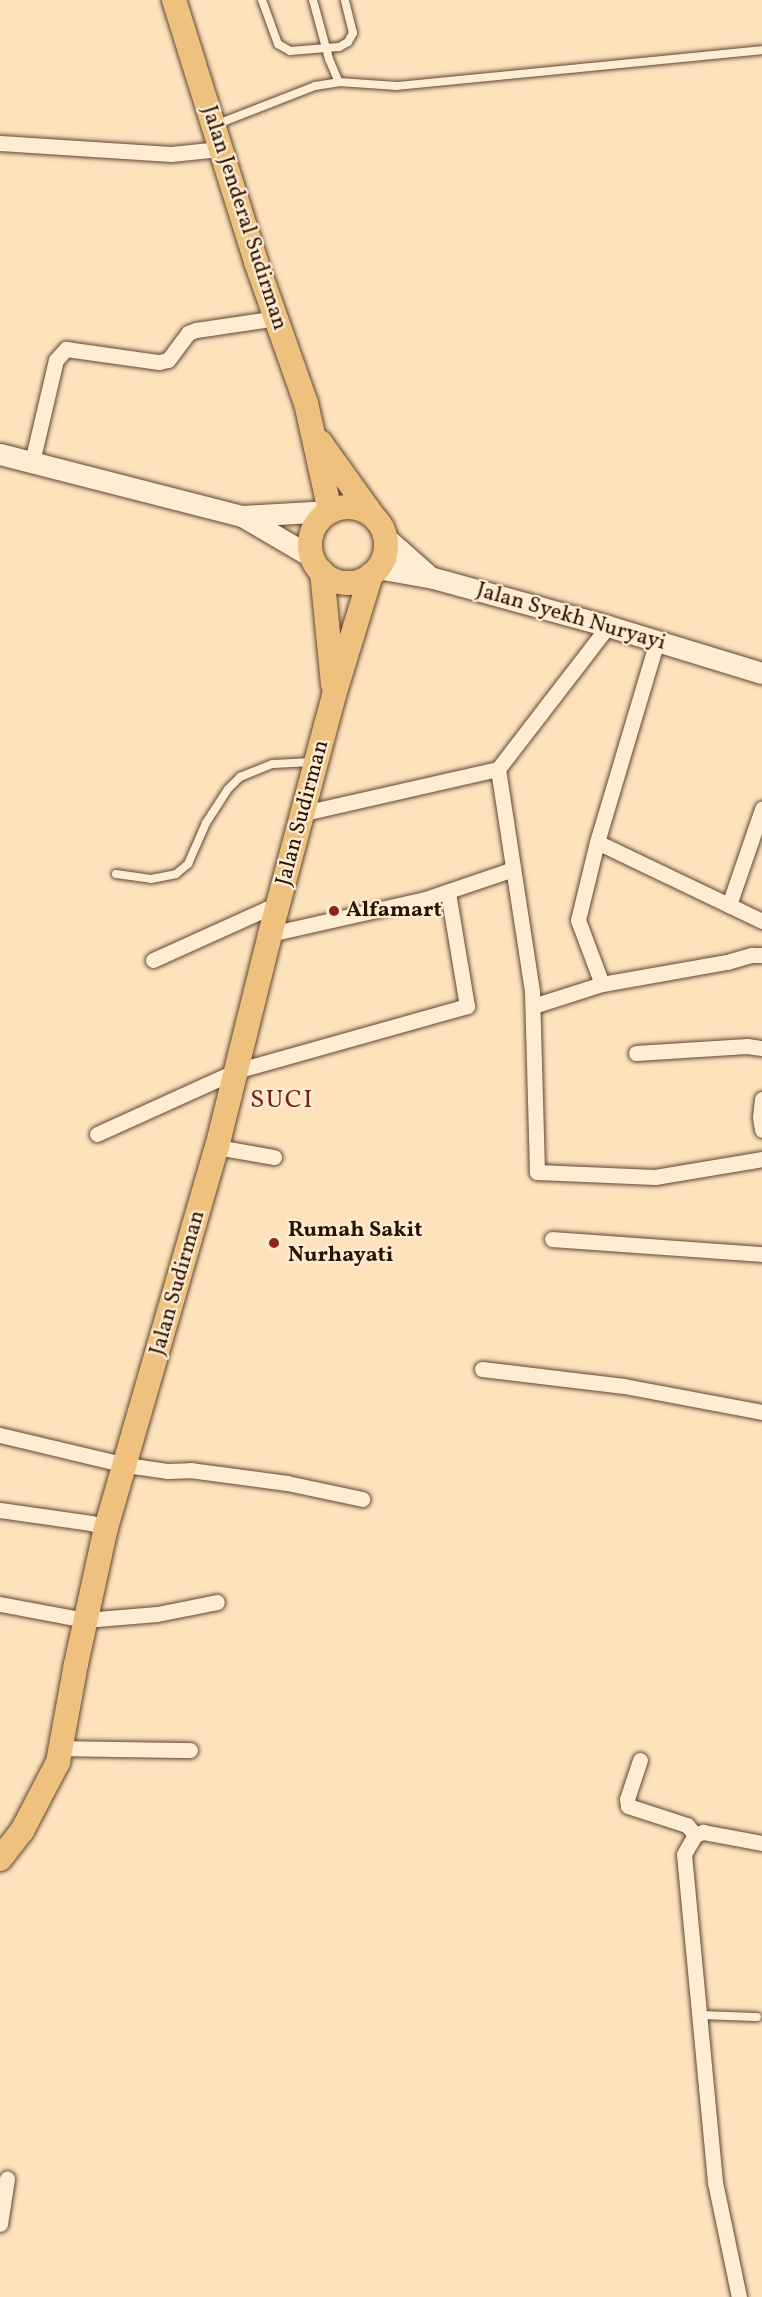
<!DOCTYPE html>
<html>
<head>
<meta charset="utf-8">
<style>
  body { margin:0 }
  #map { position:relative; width:762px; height:2297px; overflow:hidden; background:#fde2bc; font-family:Vollkorn,serif }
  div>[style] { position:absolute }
  .roads { filter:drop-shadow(0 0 2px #5f4631) drop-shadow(0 0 2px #5f4631) }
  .service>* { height:8px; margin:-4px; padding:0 4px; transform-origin:4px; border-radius:4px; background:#feecd3 }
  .minor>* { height:15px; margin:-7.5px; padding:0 7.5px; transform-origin:7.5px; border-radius:7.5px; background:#feecd3 }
  .secondary>* { height:21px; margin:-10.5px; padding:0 10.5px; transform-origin:10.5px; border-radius:10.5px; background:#feecd3 }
  .primary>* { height:24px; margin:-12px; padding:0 12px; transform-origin:12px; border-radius:12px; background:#eec17e }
  .primary>.ring { margin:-12px; padding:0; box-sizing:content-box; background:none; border:24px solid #eec17e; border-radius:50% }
  .dots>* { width:16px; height:16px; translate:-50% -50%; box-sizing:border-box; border:3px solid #feecd3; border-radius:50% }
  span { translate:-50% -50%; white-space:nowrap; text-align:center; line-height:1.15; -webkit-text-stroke:4.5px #feecd3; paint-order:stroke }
  .street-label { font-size:22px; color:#2a1203 }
  .poi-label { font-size:22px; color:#2a1203; font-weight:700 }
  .left { translate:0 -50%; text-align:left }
  .quarter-label { font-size:26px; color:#7a1f14; letter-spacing:1.5px }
</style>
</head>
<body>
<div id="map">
  <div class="roads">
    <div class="service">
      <div style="left:262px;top:0;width:47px;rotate:70deg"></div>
      <div style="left:278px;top:44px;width:14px;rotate:30deg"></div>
      <div style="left:290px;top:51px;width:49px;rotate:-4.7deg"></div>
      <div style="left:339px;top:47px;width:10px;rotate:-29deg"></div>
      <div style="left:348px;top:42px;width:10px;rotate:-61deg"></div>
      <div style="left:353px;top:33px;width:34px;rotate:-104deg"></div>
      <div style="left:313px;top:0;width:61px;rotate:74.8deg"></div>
      <div style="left:329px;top:59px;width:25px;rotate:67deg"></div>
      <div style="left:215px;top:125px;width:107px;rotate:-21.3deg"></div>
      <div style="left:315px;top:86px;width:24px;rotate:-9deg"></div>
      <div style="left:339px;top:82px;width:58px;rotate:3.9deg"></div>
      <div style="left:397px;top:86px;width:367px;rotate:-5.6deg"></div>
      <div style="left:116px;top:874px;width:35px;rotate:8deg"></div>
      <div style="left:151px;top:879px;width:25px;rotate:-11deg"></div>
      <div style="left:176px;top:874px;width:16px;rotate:-40deg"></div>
      <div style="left:188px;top:864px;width:45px;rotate:-66.3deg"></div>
      <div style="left:206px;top:823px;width:40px;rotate:-57.1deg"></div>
      <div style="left:228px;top:789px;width:17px;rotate:-45deg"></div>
      <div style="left:240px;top:777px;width:35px;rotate:-22deg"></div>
      <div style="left:273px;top:764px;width:39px;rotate:-3deg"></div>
      <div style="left:699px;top:2015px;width:58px;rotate:2deg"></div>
    </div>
    <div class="minor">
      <div style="left:0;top:143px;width:171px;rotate:3.7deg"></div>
      <div style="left:171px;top:154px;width:49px;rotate:-5.8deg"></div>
      <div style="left:32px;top:462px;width:105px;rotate:-76.8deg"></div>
      <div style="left:56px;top:360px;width:15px;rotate:-48deg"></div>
      <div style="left:66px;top:349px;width:94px;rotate:8deg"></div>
      <div style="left:159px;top:362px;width:9px;rotate:-13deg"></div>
      <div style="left:168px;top:360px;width:34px;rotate:-53deg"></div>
      <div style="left:188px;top:333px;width:9px;rotate:-21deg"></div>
      <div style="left:196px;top:330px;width:82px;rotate:-8.4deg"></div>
      <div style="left:498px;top:769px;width:226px;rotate:81.3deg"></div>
      <div style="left:532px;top:992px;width:180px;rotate:88.4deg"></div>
      <div style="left:537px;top:1172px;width:118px;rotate:2.4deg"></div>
      <div style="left:655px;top:1177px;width:109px;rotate:-9.5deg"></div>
      <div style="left:304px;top:813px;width:199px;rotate:-12.8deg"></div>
      <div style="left:498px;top:769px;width:180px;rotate:-52.4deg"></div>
      <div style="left:597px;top:842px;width:183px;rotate:25.6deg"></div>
      <div style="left:729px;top:905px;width:102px;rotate:-71deg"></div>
      <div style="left:270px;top:934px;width:159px;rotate:-12.7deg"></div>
      <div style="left:425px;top:899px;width:93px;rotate:-18.8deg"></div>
      <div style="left:153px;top:960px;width:138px;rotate:-24.3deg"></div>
      <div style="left:602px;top:984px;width:68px;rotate:-110.6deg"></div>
      <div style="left:578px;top:920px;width:80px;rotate:-76.3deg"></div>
      <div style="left:597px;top:842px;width:210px;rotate:-73.4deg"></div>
      <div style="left:533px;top:1006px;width:72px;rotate:-17.7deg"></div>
      <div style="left:602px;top:984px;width:127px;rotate:-10deg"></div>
      <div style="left:727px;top:962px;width:26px;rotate:-16deg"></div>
      <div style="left:752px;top:955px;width:10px"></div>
      <div style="left:636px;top:1053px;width:111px;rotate:-3.6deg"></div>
      <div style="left:747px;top:1046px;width:15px;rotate:8deg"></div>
      <div style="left:762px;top:1099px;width:18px;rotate:96deg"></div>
      <div style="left:760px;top:1117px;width:13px;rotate:81deg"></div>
      <div style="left:97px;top:1134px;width:153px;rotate:-24.4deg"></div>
      <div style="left:236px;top:1071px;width:240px;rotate:-15.7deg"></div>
      <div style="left:467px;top:1006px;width:116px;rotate:-99.5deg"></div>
      <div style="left:217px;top:1147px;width:58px;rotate:10deg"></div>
      <div style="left:552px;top:1239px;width:211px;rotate:4.1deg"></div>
      <div style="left:482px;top:1369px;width:143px;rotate:6.8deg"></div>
      <div style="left:624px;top:1386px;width:140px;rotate:10.7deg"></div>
      <div style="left:0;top:1435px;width:130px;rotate:13.4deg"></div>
      <div style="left:126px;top:1465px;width:41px;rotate:8.3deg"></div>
      <div style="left:167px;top:1471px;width:23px;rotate:-2deg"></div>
      <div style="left:190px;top:1470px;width:98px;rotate:7.6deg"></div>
      <div style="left:287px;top:1483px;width:77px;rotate:12deg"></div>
      <div style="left:0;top:1510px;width:92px;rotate:8.1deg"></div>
      <div style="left:91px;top:1523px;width:16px;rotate:18deg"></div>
      <div style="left:0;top:1604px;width:86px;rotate:10.7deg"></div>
      <div style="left:85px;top:1620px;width:72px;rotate:-4.8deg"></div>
      <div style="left:157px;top:1614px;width:61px;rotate:-11.3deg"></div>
      <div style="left:60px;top:1748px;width:130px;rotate:0.9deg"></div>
      <div style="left:640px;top:1760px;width:41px;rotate:108.4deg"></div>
      <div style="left:627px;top:1799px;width:7px;rotate:82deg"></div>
      <div style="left:628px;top:1806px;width:62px;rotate:17.9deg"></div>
      <div style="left:687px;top:1825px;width:13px;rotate:51deg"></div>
      <div style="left:0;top:2224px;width:46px;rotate:-81.2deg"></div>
      <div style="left:739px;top:2297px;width:117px;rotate:-101.8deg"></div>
      <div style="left:715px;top:2182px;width:329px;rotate:-95.4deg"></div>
      <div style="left:684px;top:1854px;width:22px;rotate:-60deg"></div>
      <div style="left:695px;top:1835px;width:9px;rotate:-21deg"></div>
      <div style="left:703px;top:1832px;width:60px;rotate:10.6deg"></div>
    </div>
    <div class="secondary">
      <div style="left:0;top:454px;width:250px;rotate:14.4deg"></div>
      <div style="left:242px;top:516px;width:81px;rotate:30.4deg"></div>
      <div style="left:242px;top:516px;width:88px;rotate:-3.3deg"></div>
      <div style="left:385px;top:537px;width:59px;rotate:41.6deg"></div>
      <div style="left:377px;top:568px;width:57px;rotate:10.1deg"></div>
      <div style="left:433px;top:578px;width:181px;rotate:15.3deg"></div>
      <div style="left:608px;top:626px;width:161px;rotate:17deg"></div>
    </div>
    <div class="primary">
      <div style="left:174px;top:0;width:275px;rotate:72.6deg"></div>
      <div style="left:256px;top:262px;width:150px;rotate:70.5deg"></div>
      <div style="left:306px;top:403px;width:111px;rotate:77.5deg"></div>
      <div style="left:320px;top:442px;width:91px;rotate:54.4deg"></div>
      <div class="ring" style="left:310px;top:507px;width:52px;height:52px"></div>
      <div style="left:322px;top:572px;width:113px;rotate:84.4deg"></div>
      <div style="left:0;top:1859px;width:36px;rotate:-52deg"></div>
      <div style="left:22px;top:1831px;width:78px;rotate:-62.4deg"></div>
      <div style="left:58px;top:1762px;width:100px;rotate:-79.6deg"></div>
      <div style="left:76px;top:1664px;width:139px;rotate:-77.6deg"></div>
      <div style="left:106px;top:1528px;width:397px;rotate:-73.8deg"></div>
      <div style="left:217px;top:1147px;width:219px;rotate:-76deg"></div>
      <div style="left:270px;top:934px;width:247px;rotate:-75deg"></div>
      <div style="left:334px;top:695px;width:126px;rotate:-72.9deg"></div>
    </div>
  </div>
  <div class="dots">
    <div style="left:334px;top:911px;background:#8f2418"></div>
    <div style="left:274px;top:1243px;background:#8f2418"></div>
  </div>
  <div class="street-label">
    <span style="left:244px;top:218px;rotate:72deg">Jalan Jenderal Sudirman</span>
    <span style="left:571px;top:617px;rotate:16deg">Jalan Syekh Nuryayi</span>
    <span style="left:303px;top:813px;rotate:-75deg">Jalan Sudirman</span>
    <span style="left:178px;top:1283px;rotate:-74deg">Jalan Sudirman</span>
  </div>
  <div class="poi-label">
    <span class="left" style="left:346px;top:911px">Alfamart</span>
    <span class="left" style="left:288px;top:1243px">Rumah Sakit<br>Nurhayati</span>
  </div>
  <div class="quarter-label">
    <span style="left:282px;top:1101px">SUCI</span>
  </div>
</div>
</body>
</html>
